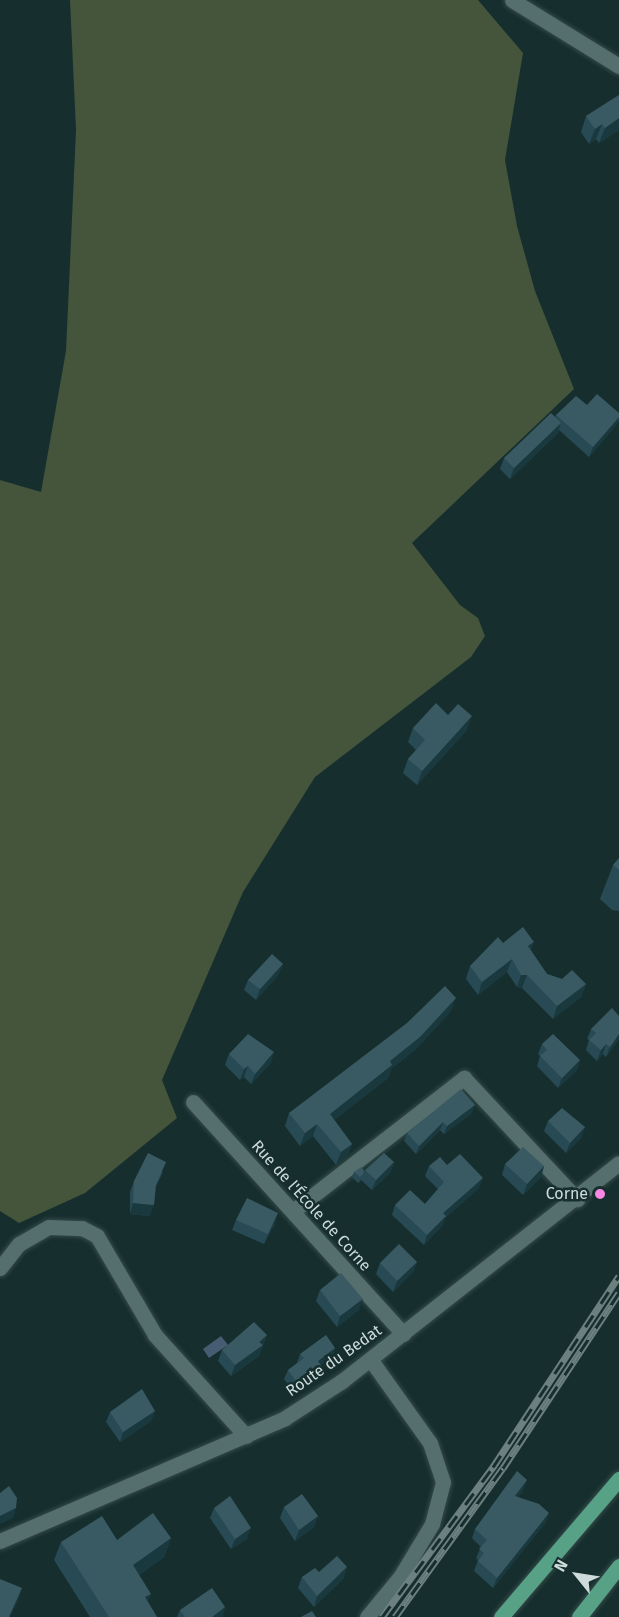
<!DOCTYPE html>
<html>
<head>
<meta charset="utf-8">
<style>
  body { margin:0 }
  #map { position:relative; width:619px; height:1617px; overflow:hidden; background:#162f2e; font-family:"Fira Sans",sans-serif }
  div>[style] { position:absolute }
  .forest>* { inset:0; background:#44553c }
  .water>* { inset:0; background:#465c72 }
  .roads { filter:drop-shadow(0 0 2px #354a49) drop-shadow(0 0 2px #354a49) }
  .minor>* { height:15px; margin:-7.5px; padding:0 7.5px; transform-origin:7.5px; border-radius:7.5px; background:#556f6e }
  .major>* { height:15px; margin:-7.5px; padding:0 7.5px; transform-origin:7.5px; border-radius:7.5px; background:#57a287 }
  .rail>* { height:7px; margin-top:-3.5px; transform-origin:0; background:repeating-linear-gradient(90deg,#162f2e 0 14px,#6b807f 0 28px); box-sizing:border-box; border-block:2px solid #6b807f }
  .wall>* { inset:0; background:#284a54 }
  .shaded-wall>* { inset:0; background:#1a393f }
  .building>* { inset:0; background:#3a5a63 }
  .dots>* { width:16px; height:16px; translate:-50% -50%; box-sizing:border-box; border:3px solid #162f2e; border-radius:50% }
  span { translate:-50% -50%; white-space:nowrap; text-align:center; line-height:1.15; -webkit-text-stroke:5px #162f2e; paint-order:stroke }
  .poi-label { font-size:16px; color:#cddcdb }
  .right { translate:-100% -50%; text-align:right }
  .street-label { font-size:16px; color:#cddcdb }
  .north { position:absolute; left:547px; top:1545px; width:60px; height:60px; -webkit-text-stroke:4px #162f2e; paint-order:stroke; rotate:300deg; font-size:16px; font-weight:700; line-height:24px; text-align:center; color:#cddcdb }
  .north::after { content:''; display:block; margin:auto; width:21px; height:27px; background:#cddcdb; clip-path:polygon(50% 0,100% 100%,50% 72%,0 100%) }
</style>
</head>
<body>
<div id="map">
  <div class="forest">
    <div style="clip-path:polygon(70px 0,478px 0,523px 53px,505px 160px,517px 226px,535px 291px,574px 389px,412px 543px,460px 605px,478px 618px,485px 636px,471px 657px,315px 777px,243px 892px,162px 1080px,177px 1118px,85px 1193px,19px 1223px,0 1211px,0 480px,41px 492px,66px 351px,76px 130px)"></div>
  </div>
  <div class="water">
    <div style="clip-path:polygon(221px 1336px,228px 1345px,209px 1358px,203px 1349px)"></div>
  </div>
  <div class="roads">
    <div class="minor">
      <div style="left:512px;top:0;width:126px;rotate:31.7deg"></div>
      <div style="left:193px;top:1102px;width:313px;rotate:47.8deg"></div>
      <div style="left:293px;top:1211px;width:217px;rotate:-37.9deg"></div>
      <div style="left:464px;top:1078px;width:166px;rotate:47deg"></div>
      <div style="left:0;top:1268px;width:31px;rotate:-52deg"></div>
      <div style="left:19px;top:1244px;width:34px;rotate:-30deg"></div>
      <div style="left:49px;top:1227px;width:33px;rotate:2deg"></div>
      <div style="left:82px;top:1228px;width:17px;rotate:28deg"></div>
      <div style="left:97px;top:1236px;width:115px;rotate:59.6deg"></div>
      <div style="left:155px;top:1335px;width:136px;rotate:48deg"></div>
      <div style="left:0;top:1541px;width:310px;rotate:-23.3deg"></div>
      <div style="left:285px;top:1418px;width:68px;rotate:-33deg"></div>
      <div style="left:342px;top:1381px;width:352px;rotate:-38.2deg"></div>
      <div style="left:367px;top:1617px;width:52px;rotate:-50.5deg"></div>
      <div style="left:400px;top:1577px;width:62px;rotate:-58.9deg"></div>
      <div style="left:432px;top:1524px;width:43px;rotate:-75.3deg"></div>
      <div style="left:443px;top:1482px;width:41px;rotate:-108.4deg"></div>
      <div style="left:430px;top:1443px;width:103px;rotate:-125.5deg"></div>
    </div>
    <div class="major">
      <div style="left:501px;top:1617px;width:182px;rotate:-49.5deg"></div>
      <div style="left:579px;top:1617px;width:65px;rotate:-51.9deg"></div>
    </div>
  </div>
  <div class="rail">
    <div style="left:382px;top:1617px;width:187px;rotate:-53.5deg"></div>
    <div style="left:493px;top:1467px;width:229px;rotate:-56.6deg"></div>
    <div style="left:395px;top:1617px;width:184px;rotate:-54.1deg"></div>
    <div style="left:503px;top:1468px;width:210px;rotate:-56.5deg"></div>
  </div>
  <div class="wall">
    <div style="clip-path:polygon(619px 95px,619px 130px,599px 143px,596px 139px,589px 144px,581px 132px,586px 116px)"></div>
    <div style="clip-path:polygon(587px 405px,619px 413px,619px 420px,617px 424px,589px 457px,559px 430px,557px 434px,510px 479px,500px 469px,504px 458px,555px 417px,556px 415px)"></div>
    <div style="clip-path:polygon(448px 715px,467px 730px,417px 785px,403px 773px,408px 759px,416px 750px,408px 742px,413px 728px)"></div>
    <div style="clip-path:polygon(619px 858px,619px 911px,612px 910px,600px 899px,613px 865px)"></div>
    <div style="clip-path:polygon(503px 943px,531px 951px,547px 974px,562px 979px,586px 984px,581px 997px,553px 1019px,522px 988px,517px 987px,507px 972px,478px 995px,466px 979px,470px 966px)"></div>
    <div style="clip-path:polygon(279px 974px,256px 1000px,244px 990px,248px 980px)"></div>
    <div style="clip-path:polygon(451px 1011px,415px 1050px,391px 1069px,388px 1078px,334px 1120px,352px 1144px,347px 1156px,336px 1165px,313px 1136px,300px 1146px,285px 1126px,289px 1113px)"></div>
    <div style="clip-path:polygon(619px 1016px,619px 1039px,606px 1057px,603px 1054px,597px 1061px,586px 1050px,589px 1040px,587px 1039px,591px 1029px)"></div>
    <div style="clip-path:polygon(542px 1044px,580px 1060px,577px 1070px,558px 1088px,537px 1066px,540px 1056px,538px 1054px)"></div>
    <div style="clip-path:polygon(229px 1054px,271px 1063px,251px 1084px,244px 1077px,240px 1080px,225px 1065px)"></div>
    <div style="clip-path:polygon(472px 1113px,444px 1134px,440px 1130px,416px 1154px,404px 1141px,407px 1133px)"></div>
    <div style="clip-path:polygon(548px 1121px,585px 1127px,581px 1138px,566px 1153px,544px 1131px)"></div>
    <div style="clip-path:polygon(394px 1162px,390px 1173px,372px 1190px,361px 1180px,358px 1183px,352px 1177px,354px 1172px,364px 1171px,365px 1170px)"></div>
    <div style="clip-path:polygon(505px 1164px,544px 1166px,541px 1177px,523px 1195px,502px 1175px)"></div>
    <div style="clip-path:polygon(447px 1165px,479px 1188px,445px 1218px,442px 1226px,424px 1245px,392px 1215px,395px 1205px,425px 1204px,438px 1189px,425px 1176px,429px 1166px)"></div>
    <div style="clip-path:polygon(163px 1172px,155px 1188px,150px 1216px,130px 1214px,130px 1192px,134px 1181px)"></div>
    <div style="clip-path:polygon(236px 1220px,275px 1224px,264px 1244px,232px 1230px)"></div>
    <div style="clip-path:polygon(417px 1262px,413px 1272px,393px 1292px,376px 1274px,380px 1263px)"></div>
    <div style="clip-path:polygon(320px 1290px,359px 1310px,337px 1327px,316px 1301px)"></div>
    <div style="clip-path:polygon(267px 1335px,259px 1356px,231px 1376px,218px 1361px,222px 1350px)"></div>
    <div style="clip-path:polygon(335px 1348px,332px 1357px,321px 1365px,319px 1376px,295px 1393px,284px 1379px,288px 1370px,297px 1363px,300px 1354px)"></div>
    <div style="clip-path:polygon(155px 1411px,151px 1421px,120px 1442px,106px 1422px,110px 1412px)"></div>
    <div style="clip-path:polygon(524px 1489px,518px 1497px,546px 1522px,493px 1588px,474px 1571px,478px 1560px,476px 1558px,481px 1547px,472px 1538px,475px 1529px)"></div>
    <div style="clip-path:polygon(284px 1507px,318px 1516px,314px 1527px,295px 1541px,280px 1518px)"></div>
    <div style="clip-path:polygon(214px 1508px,247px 1539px,231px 1549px,210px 1518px)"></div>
    <div style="clip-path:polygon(171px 1538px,164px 1557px,139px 1575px,148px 1602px,157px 1617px,90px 1617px,54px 1560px,61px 1542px)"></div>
    <div style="clip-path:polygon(319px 1572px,344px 1578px,314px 1607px,298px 1588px,302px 1577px)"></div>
    <div style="clip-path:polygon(225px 1607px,222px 1617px,177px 1617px,180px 1610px)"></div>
  </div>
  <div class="shaded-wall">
    <div style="clip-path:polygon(619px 118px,619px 130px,599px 143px,605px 128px)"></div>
    <div style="clip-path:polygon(602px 124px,596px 139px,589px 144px,595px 129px)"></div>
    <div style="clip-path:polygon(619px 417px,617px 424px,589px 457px,593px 447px)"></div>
    <div style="clip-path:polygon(561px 423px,557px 434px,510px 479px,514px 468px)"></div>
    <div style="clip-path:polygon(472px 716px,467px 730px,417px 785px,422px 771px)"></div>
    <div style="clip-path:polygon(534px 942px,530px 954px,528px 946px)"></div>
    <div style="clip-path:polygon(512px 959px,507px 972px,478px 995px,482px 982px)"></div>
    <div style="clip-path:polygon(283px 964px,279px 974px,256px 1000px,260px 989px)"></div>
    <div style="clip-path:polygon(521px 975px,527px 975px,522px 988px,517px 987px)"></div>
    <div style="clip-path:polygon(586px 984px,581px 997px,553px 1019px,557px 1006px)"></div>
    <div style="clip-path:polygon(456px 998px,451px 1011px,415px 1050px,391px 1069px,388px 1078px,325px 1127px,330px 1114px,390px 1061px)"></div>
    <div style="clip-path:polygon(619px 1034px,619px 1039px,606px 1057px,610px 1047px)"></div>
    <div style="clip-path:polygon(606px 1044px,603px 1054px,597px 1061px,601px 1050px)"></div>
    <div style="clip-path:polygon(274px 1052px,271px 1063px,251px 1084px,255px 1074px)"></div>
    <div style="clip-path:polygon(580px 1060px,577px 1070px,558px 1088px,562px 1078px)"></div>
    <div style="clip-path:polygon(248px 1066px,244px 1077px,240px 1080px,244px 1069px)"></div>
    <div style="clip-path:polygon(475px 1105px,472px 1113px,444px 1134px,447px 1126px)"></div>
    <div style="clip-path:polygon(443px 1122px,440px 1130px,416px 1154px,419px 1146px)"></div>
    <div style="clip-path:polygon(317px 1124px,313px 1136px,300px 1146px,305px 1133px)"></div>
    <div style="clip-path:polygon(585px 1127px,581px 1138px,566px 1153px,570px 1143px)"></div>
    <div style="clip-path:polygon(352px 1144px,347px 1156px,336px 1165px,341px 1152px)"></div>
    <div style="clip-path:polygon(394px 1162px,390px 1173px,372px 1190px,376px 1180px)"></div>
    <div style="clip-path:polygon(544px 1166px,541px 1177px,523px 1195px,527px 1184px)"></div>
    <div style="clip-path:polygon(483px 1178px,479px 1188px,445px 1218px,442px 1226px,424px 1245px,427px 1235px,443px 1213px)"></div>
    <div style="clip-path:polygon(133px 1203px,154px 1205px,150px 1216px,130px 1214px)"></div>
    <div style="clip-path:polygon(278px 1213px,275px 1224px,264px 1244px,268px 1234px)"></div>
    <div style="clip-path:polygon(417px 1262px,413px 1272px,393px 1292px,397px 1281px)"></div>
    <div style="clip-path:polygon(363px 1299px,359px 1310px,337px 1327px,340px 1316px)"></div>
    <div style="clip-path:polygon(267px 1335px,259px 1356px,231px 1376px,235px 1365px)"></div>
    <div style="clip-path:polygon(335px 1348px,332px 1357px,314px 1370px,318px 1361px)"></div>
    <div style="clip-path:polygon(322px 1367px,319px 1376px,295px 1393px,298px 1384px)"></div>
    <div style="clip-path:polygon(155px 1411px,151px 1421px,120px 1442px,123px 1432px)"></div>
    <div style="clip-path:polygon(527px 1480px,524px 1489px,512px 1505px,515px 1496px)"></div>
    <div style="clip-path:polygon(16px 1508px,13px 1518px,0 1524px,0 1516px)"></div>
    <div style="clip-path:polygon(549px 1513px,546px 1522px,493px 1588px,497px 1578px)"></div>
    <div style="clip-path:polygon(318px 1516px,314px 1527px,295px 1541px,299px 1530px)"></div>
    <div style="clip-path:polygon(251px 1528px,247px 1539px,231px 1549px,235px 1539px)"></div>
    <div style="clip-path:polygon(171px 1538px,164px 1557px,126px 1584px,133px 1565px)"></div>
    <div style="clip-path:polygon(347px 1567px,344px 1578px,314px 1607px,317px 1596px)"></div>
    <div style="clip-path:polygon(22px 1588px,19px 1599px,10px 1617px,9px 1617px)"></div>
    <div style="clip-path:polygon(151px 1594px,144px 1612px,145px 1597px)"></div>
    <div style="clip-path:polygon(225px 1607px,222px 1617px,212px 1617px)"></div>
  </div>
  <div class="building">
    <div style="clip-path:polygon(619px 95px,619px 118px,605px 128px,602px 124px,595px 129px,586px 116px)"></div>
    <div style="clip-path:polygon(597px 394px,619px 413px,619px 417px,593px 447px,556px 415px,576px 396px,587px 405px)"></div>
    <div style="clip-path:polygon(551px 413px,561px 423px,514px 468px,504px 458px)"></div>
    <div style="clip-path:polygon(436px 703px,448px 715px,458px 704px,472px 716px,422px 771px,408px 759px,425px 740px,413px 728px)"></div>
    <div style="clip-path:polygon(619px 858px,619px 870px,613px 865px)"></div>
    <div style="clip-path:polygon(523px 927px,534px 942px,528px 946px,547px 974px,562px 979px,572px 970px,586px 984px,557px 1006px,527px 975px,521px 975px,512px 959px,482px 982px,470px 966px,498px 937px,503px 943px)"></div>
    <div style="clip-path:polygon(272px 954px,283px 964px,260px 989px,248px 980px)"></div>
    <div style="clip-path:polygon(445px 986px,456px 998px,420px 1037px,390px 1061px,392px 1065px,330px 1114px,352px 1144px,341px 1152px,317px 1124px,305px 1133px,289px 1113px,407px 1023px)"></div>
    <div style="clip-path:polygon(612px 1008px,619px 1016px,619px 1034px,610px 1047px,606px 1044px,601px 1050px,589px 1040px,596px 1033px,591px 1029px)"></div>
    <div style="clip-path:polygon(248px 1034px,274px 1052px,255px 1074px,248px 1066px,244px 1069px,229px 1054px)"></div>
    <div style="clip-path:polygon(553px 1034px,580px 1060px,562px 1078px,540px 1056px,547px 1050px,542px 1044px)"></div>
    <div style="clip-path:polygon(461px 1089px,475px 1105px,447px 1126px,443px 1122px,419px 1146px,407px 1133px)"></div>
    <div style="clip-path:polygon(562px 1108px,585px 1127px,570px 1143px,548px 1121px)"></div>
    <div style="clip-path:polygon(523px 1147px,544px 1166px,527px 1184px,505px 1164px)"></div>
    <div style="clip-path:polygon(148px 1153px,166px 1162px,156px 1185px,154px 1205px,133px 1203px,134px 1181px)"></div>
    <div style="clip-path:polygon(384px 1153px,394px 1162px,376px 1180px,365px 1170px)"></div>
    <div style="clip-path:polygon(460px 1154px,483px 1178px,443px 1213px,446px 1216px,427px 1235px,395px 1205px,410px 1190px,425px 1204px,444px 1182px,429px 1166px,440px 1157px,447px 1165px)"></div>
    <div style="clip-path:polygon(361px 1167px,364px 1171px,363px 1174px,360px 1177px,354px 1172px)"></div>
    <div style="clip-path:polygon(247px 1198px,278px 1213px,268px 1234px,236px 1220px)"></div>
    <div style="clip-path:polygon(399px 1244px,417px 1262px,397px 1281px,380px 1263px)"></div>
    <div style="clip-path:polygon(341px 1273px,363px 1299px,340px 1316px,320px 1290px)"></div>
    <div style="clip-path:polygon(254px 1322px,267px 1335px,259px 1342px,263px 1345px,235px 1365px,222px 1350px)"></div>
    <div style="clip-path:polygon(326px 1335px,335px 1348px,318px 1361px,322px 1367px,298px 1384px,288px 1370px,304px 1358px,300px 1354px)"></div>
    <div style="clip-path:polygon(142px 1389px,155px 1411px,123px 1432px,110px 1412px)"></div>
    <div style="clip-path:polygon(517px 1471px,527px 1480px,515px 1496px,539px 1504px,549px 1513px,497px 1578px,478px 1561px,484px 1553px,479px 1549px,487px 1540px,475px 1529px)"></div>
    <div style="clip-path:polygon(9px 1486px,17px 1498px,16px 1508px,0 1516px,0 1493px)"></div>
    <div style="clip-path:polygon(302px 1494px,318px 1516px,299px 1530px,284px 1507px)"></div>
    <div style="clip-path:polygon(230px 1496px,251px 1528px,235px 1539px,214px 1508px)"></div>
    <div style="clip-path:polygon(153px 1513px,171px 1538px,133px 1565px,151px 1594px,145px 1597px,157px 1617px,109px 1617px,61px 1542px,102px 1516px,117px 1540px)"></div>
    <div style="clip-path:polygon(337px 1556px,347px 1567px,317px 1596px,302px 1577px,315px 1568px,319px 1572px)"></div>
    <div style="clip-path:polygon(0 1579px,22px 1588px,9px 1617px,0 1617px)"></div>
    <div style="clip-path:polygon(212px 1588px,225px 1607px,212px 1617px,185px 1617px,180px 1610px)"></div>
    <div style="clip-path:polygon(312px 1611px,316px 1617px,301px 1617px)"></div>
  </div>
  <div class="dots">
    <div style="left:600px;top:1194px;background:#fb87e5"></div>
  </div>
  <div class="poi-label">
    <span class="right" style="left:588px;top:1194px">Corne</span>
  </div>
  <div class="street-label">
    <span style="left:311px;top:1206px;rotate:48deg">Rue de l'École de Corne</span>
    <span style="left:334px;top:1361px;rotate:-35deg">Route du Bedat</span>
  </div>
  <div class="north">N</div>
</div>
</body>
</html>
